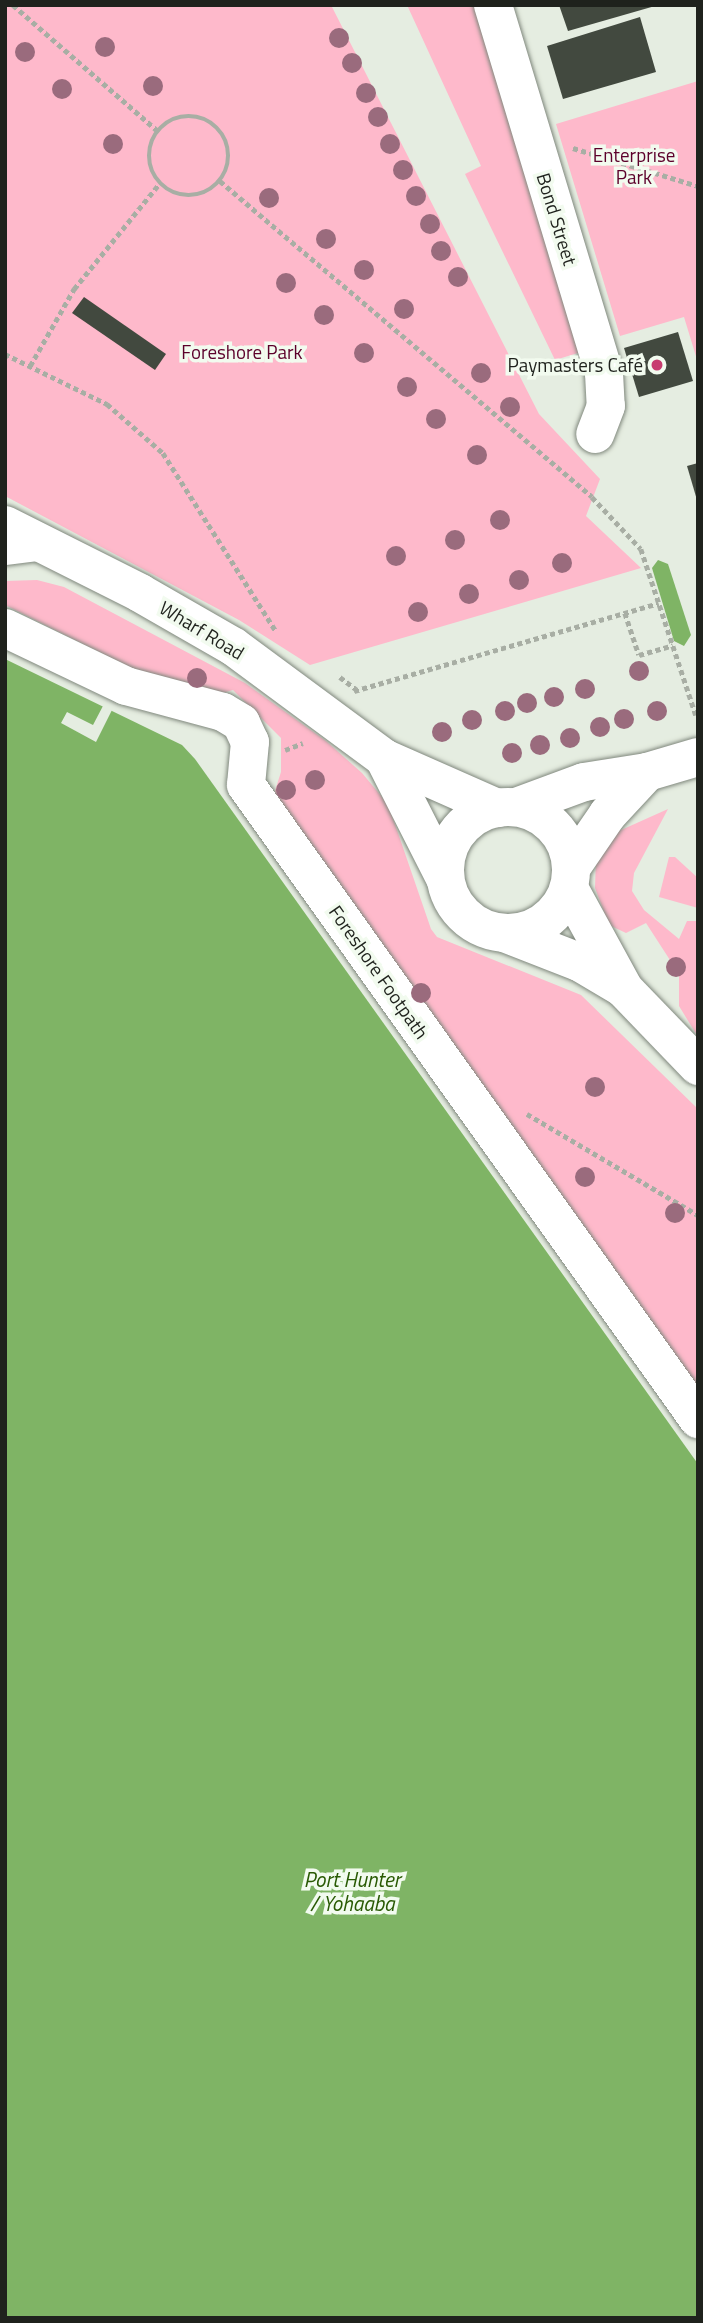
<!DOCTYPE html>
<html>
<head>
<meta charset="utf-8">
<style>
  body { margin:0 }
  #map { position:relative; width:703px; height:2323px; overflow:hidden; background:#e5ede1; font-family:"Titillium Web",sans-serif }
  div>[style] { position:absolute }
  .green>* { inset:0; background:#feb9cb }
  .water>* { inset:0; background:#7fb465 }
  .pier>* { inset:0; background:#e5ede1 }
  .building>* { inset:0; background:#42493f }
  .path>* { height:4.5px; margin-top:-2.25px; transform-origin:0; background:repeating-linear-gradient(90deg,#a8aea4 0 5px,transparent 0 8.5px) }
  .path>.ring { margin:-2.25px; padding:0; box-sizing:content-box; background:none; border:4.5px solid #a8aea4; border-radius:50% }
  .roads { filter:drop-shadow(0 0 2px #80887d) drop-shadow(0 0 2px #80887d) }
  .lane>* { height:19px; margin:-9.5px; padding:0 9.5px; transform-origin:9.5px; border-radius:9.5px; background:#fff }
  .street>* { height:38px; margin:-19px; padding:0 19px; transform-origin:19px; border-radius:19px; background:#fff }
  .secondary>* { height:38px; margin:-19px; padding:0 19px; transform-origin:19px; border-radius:19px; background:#fff }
  .secondary>.ring { margin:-19px; padding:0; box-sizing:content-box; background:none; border:38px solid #fff; border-radius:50% }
  .trees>* { width:20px; height:20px; margin:-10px; border-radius:50%; background:#9a6b7d }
  .dots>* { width:19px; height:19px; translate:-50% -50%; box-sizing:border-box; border:4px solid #f2fbef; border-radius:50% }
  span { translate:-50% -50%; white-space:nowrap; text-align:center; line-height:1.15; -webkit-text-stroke:7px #f2fbef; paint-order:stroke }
  .park-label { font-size:19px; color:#5c012b }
  .street-label { font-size:19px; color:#1f221d }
  .poi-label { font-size:19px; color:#1f221d }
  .right { translate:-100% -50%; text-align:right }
  .water-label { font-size:21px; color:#295a04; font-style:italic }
  .frame { position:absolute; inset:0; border:7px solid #1f221d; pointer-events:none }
</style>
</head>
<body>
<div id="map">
  <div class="green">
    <div style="clip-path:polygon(5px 5px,331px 5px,539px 414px,600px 479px,586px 516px,641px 568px,310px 665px,239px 620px,5px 496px)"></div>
    <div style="clip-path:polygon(407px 5px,476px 5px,591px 349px,555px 360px,465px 174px,481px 166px)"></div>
    <div style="clip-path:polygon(698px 81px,698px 363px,684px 317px,620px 336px,556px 124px)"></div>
    <div style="clip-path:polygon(37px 580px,64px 587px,245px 683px,326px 741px,362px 773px,388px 804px,431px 929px,437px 937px,581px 995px,698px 1109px,698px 1404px,271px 803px,281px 772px,281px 738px,233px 690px,205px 698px,175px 690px,5px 605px,5px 581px)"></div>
    <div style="clip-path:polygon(668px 809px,634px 873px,632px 891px,644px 910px,679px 939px,687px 921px,698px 921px,698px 1037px,679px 1006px,679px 974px,646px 923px,626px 933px,609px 925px,595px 888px,596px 857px,610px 835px)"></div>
    <div style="clip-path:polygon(669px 857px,675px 857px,698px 878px,698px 908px,659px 897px)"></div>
  </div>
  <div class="water">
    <div style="clip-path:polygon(658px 560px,668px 564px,691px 635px,684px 646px,674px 641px,652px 568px)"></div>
    <div style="clip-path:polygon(5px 659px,182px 745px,195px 759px,698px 1464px,698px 2318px,5px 2318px)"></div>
  </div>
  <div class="pier">
    <div style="clip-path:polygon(104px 704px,113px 708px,96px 742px,61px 723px,67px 712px,93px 725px)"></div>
  </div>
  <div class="building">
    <div style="clip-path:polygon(559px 5px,655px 5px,655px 6px,568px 31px)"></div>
    <div style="clip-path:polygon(640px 17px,656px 72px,563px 99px,547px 46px)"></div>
    <div style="clip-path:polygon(84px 297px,166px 354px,155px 370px,72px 313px)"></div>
    <div style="clip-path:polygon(678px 332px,693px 381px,639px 397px,624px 348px)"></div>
    <div style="clip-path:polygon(698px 463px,698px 500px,697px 500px,687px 466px)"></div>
  </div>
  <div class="path">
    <div style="left:13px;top:5px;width:191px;rotate:41deg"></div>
    <div class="ring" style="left:149px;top:116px;width:75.5px;height:75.5px"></div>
    <div style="left:573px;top:148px;width:131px;rotate:16.9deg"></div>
    <div style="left:220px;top:181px;width:488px;rotate:40.3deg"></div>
    <div style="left:592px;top:497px;width:71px;rotate:46.7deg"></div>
    <div style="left:641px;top:549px;width:175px;rotate:71.7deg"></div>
    <div style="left:5px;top:354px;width:114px;rotate:26.1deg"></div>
    <div style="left:107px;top:404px;width:74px;rotate:41.2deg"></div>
    <div style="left:163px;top:453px;width:211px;rotate:57.6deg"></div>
    <div style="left:30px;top:366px;width:89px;rotate:-60.3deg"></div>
    <div style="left:74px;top:289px;width:135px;rotate:-51deg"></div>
    <div style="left:625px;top:613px;width:44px;rotate:71.6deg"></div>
    <div style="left:639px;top:655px;width:35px;rotate:-16deg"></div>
    <div style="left:340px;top:677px;width:20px;rotate:37deg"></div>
    <div style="left:354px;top:691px;width:317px;rotate:-16.1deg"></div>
    <div style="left:285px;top:750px;width:19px;rotate:-21deg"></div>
    <div style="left:527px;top:1114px;width:199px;rotate:30.6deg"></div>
  </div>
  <div class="roads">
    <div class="lane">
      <div style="left:5px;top:555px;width:38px;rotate:-7deg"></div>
    </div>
    <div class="street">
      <div style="left:493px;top:5px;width:384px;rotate:73.2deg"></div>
      <div style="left:604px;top:373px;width:33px;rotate:87deg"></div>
      <div style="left:606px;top:406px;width:30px;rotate:111deg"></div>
      <div style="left:5px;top:628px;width:134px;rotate:25.6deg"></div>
      <div style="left:126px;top:686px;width:100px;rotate:15deg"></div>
      <div style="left:223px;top:712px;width:21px;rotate:31deg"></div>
      <div style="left:241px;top:723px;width:21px;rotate:65deg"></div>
      <div style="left:250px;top:742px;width:43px;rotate:95.3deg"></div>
      <div style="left:246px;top:785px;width:779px;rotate:54.51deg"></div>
    </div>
    <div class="secondary">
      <div style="left:5px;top:525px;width:151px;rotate:26.7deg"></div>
      <div style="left:140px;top:593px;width:108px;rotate:29.9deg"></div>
      <div style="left:234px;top:647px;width:187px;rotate:36.5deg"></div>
      <div style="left:384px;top:758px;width:124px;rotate:23.9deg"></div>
      <div style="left:384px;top:758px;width:135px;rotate:63.1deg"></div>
      <div style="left:516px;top:807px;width:72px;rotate:-20.2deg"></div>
      <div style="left:584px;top:782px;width:64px;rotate:-9deg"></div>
      <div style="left:647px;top:772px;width:53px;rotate:-16.4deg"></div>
      <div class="ring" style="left:445px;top:807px;width:88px;height:88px"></div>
      <div style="left:571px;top:868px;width:65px;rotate:-55.6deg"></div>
      <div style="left:608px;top:814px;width:57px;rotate:-47.1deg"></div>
      <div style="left:569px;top:888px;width:115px;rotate:61.4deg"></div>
      <div style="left:624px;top:989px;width:107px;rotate:46.1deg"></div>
      <div style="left:507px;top:934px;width:77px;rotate:21.3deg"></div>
      <div style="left:579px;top:962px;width:51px;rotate:30.6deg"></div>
    </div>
  </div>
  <div class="trees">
    <div style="left:339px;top:38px"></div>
    <div style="left:105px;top:47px"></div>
    <div style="left:25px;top:52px"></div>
    <div style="left:352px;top:63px"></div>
    <div style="left:153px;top:86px"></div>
    <div style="left:62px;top:89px"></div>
    <div style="left:366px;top:93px"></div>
    <div style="left:378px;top:117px"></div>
    <div style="left:113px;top:144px"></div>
    <div style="left:390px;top:144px"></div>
    <div style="left:403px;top:170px"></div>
    <div style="left:416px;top:196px"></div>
    <div style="left:269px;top:198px"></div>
    <div style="left:430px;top:224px"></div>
    <div style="left:326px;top:239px"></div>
    <div style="left:441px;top:251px"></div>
    <div style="left:364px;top:270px"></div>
    <div style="left:458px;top:277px"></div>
    <div style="left:286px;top:283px"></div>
    <div style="left:404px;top:309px"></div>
    <div style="left:324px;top:315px"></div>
    <div style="left:364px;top:353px"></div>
    <div style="left:481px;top:373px"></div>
    <div style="left:407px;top:387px"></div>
    <div style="left:510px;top:407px"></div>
    <div style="left:436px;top:419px"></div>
    <div style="left:477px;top:455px"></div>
    <div style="left:500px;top:520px"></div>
    <div style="left:455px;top:540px"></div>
    <div style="left:396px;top:556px"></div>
    <div style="left:562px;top:563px"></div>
    <div style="left:519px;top:580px"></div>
    <div style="left:469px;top:594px"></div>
    <div style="left:418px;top:612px"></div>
    <div style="left:639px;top:671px"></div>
    <div style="left:197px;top:678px"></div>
    <div style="left:585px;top:689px"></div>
    <div style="left:554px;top:697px"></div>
    <div style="left:527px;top:703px"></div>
    <div style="left:505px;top:711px"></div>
    <div style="left:657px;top:711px"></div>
    <div style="left:624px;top:719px"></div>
    <div style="left:472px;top:720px"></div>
    <div style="left:600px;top:727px"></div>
    <div style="left:442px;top:732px"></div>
    <div style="left:570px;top:738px"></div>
    <div style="left:540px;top:745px"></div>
    <div style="left:512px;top:753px"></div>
    <div style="left:315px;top:780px"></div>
    <div style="left:286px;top:790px"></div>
    <div style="left:676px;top:967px"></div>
    <div style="left:421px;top:993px"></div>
    <div style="left:595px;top:1087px"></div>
    <div style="left:585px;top:1177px"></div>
    <div style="left:675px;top:1213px"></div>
  </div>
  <div class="dots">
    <div style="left:657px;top:365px;background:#c73b6f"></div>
  </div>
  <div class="park-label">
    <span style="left:634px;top:166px">Enterprise<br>Park</span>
    <span style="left:242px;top:352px">Foreshore Park</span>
  </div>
  <div class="street-label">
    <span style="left:557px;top:219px;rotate:73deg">Bond Street</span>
    <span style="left:202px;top:630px;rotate:31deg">Wharf Road</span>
    <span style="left:379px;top:972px;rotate:55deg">Foreshore Footpath</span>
  </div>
  <div class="poi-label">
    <span class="right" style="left:643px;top:365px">Paymasters Café</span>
  </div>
  <div class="water-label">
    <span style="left:352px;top:1891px">Port Hunter<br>/ Yohaaba</span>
  </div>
  <div class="frame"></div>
</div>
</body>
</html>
